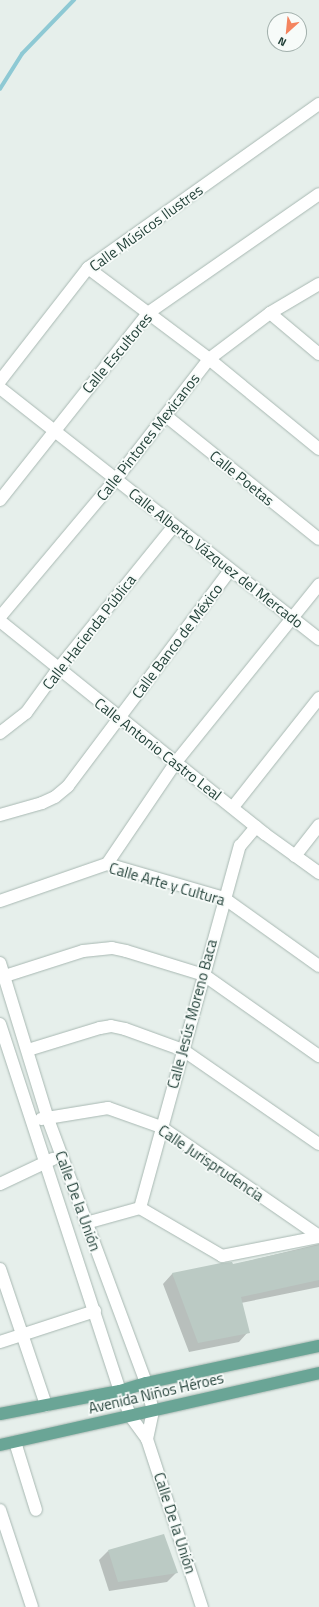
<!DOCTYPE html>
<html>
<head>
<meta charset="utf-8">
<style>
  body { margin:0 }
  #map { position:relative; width:319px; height:1607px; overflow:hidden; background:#e6efeb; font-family:"Titillium Web",sans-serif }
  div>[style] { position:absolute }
  .shadow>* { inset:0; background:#0003 }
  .stream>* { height:3.5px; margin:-1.75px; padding:0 1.75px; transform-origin:1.75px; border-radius:1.75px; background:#8ec9d4 }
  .building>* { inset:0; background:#bbcac4 }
  .roads { filter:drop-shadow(0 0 1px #a8b8b2) drop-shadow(0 0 1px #a8b8b2) }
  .minor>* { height:12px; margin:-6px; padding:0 6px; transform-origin:6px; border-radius:6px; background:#fff }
  .major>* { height:12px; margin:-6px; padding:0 6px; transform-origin:6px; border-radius:6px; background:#6aa596 }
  span { translate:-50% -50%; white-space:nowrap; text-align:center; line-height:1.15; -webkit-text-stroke:3.5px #f7fbf9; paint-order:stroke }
  .street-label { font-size:15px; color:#24423a }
  .north { position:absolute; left:267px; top:12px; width:40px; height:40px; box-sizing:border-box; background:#f7fbf9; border:1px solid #a3b1ad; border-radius:50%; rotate:207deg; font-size:11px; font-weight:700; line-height:16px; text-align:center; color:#24423a }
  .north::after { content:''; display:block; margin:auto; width:14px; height:18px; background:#f4845f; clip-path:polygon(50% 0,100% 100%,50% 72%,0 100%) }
</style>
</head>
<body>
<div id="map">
  <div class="shadow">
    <div style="clip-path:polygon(319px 1244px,319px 1287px,241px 1303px,248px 1332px,239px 1342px,189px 1352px,163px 1284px,172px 1274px,222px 1264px,232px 1265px)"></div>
    <div style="clip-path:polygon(108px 1551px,176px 1573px,167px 1582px,109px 1591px,99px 1560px)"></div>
  </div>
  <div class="stream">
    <div style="left:0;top:89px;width:41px;rotate:-57.8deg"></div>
    <div style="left:22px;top:54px;width:75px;rotate:-46.1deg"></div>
  </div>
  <div class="building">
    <div style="clip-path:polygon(319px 1245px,319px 1280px,241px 1297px,250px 1333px,198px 1343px,172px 1273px,221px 1263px,232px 1262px,233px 1264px)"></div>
    <div style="clip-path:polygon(164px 1534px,178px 1573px,118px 1582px,108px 1550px)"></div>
  </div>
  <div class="roads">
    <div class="minor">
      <div style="left:88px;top:268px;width:151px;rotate:36.9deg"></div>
      <div style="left:209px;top:359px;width:142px;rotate:39.3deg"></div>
      <div style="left:270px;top:313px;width:64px;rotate:39.9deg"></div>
      <div style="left:0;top:381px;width:143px;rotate:-52.1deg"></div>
      <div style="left:88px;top:268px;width:283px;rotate:-35.4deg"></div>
      <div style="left:0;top:388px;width:406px;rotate:38.2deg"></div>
      <div style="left:166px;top:416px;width:196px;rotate:38.8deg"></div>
      <div style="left:0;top:500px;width:238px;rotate:-51.6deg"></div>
      <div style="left:148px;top:313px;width:208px;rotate:-34.8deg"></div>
      <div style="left:0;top:617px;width:180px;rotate:-50deg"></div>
      <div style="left:116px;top:479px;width:152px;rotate:-52.2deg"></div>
      <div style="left:209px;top:359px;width:76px;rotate:-37deg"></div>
      <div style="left:270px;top:313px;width:57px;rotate:-30.6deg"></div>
      <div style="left:0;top:621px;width:340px;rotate:38.8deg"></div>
      <div style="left:265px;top:834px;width:67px;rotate:35.8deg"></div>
      <div style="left:0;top:733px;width:33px;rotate:-38deg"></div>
      <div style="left:26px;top:713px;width:54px;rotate:-54deg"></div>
      <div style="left:58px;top:669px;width:184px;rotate:-51deg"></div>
      <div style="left:233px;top:807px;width:139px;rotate:-51.7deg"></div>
      <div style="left:0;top:815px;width:44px;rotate:-15.9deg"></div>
      <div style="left:42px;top:803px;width:14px;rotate:-25deg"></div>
      <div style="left:55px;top:797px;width:17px;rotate:-40deg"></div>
      <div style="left:68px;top:786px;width:270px;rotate:-53.1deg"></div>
      <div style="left:295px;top:856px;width:39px;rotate:-52deg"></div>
      <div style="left:107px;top:864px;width:123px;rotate:-55.9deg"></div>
      <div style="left:176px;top:762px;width:228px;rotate:-51.1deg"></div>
      <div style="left:0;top:901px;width:113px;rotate:-19.1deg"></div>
      <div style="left:107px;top:864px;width:122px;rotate:16.2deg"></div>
      <div style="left:224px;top:898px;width:117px;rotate:35.6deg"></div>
      <div style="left:0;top:963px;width:163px;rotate:72.9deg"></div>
      <div style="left:48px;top:1119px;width:282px;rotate:69.6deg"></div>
      <div style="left:146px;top:1383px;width:29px;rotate:76deg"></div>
      <div style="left:153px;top:1411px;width:29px;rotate:102deg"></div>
      <div style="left:5px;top:976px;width:82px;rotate:-17.8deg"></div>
      <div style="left:83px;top:951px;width:29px;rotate:-6deg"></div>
      <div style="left:112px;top:948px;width:14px;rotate:12deg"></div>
      <div style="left:126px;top:951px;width:82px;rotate:17.1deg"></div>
      <div style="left:204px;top:975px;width:141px;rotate:35.2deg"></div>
      <div style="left:0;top:1024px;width:386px;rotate:71.9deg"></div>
      <div style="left:120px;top:1391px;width:28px;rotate:67deg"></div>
      <div style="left:131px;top:1417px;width:27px;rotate:54deg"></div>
      <div style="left:147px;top:1439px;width:177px;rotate:71.9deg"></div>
      <div style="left:28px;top:1050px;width:75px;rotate:-17deg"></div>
      <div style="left:100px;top:1028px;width:11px;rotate:-10deg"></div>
      <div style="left:111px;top:1026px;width:14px;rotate:12deg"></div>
      <div style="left:125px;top:1029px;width:62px;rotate:19.9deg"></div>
      <div style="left:183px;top:1050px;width:165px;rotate:34.7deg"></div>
      <div style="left:41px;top:1119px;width:68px;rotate:-9.3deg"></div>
      <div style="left:108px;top:1108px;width:56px;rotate:19.7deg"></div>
      <div style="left:161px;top:1127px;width:192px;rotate:34.6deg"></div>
      <div style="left:0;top:1184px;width:59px;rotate:-25.3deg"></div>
      <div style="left:140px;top:1208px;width:376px;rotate:-74.6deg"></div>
      <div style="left:240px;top:846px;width:25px;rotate:-50deg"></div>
      <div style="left:86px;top:1223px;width:56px;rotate:-15.5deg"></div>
      <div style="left:140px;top:1208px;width:95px;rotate:30.3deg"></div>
      <div style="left:222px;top:1256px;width:99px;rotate:-11.1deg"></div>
      <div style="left:0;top:1269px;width:144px;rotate:71.3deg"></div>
      <div style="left:0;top:1342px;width:100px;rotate:-18.1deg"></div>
      <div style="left:15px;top:1442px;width:71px;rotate:72.8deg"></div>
      <div style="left:0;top:1510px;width:102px;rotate:71.7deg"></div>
    </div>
    <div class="major">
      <div style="left:0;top:1414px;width:122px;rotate:-10.9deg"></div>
      <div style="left:120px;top:1391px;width:27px;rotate:-17deg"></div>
      <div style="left:146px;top:1383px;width:177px;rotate:-12.1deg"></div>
      <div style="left:0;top:1445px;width:327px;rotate:-12.7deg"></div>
    </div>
  </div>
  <div class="street-label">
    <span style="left:146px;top:228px;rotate:-36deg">Calle Músicos Ilustres</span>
    <span style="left:117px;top:353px;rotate:-50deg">Calle Escultores</span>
    <span style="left:148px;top:437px;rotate:-52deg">Calle Pintores Mexicanos</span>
    <span style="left:242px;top:478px;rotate:39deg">Calle Poetas</span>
    <span style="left:216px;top:558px;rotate:38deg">Calle Alberto Vázquez del Mercado</span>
    <span style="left:89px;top:632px;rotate:-52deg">Calle Hacienda Pública</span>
    <span style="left:177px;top:641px;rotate:-53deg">Calle Banco de México</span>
    <span style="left:158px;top:749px;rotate:38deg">Calle Antonio Castro Leal</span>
    <span style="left:167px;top:884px;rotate:16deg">Calle Arte y Cultura</span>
    <span style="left:192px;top:1014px;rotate:-75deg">Calle Jesús Moreno Baca</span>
    <span style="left:211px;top:1163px;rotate:34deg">Calle Jurisprudencia</span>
    <span style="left:78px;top:1201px;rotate:70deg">Calle De la Unión</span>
    <span style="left:156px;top:1393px;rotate:-13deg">Avenida Niños Héroes</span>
    <span style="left:175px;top:1523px;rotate:72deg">Calle De la Unión</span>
  </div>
  <div class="north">N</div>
</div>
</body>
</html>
